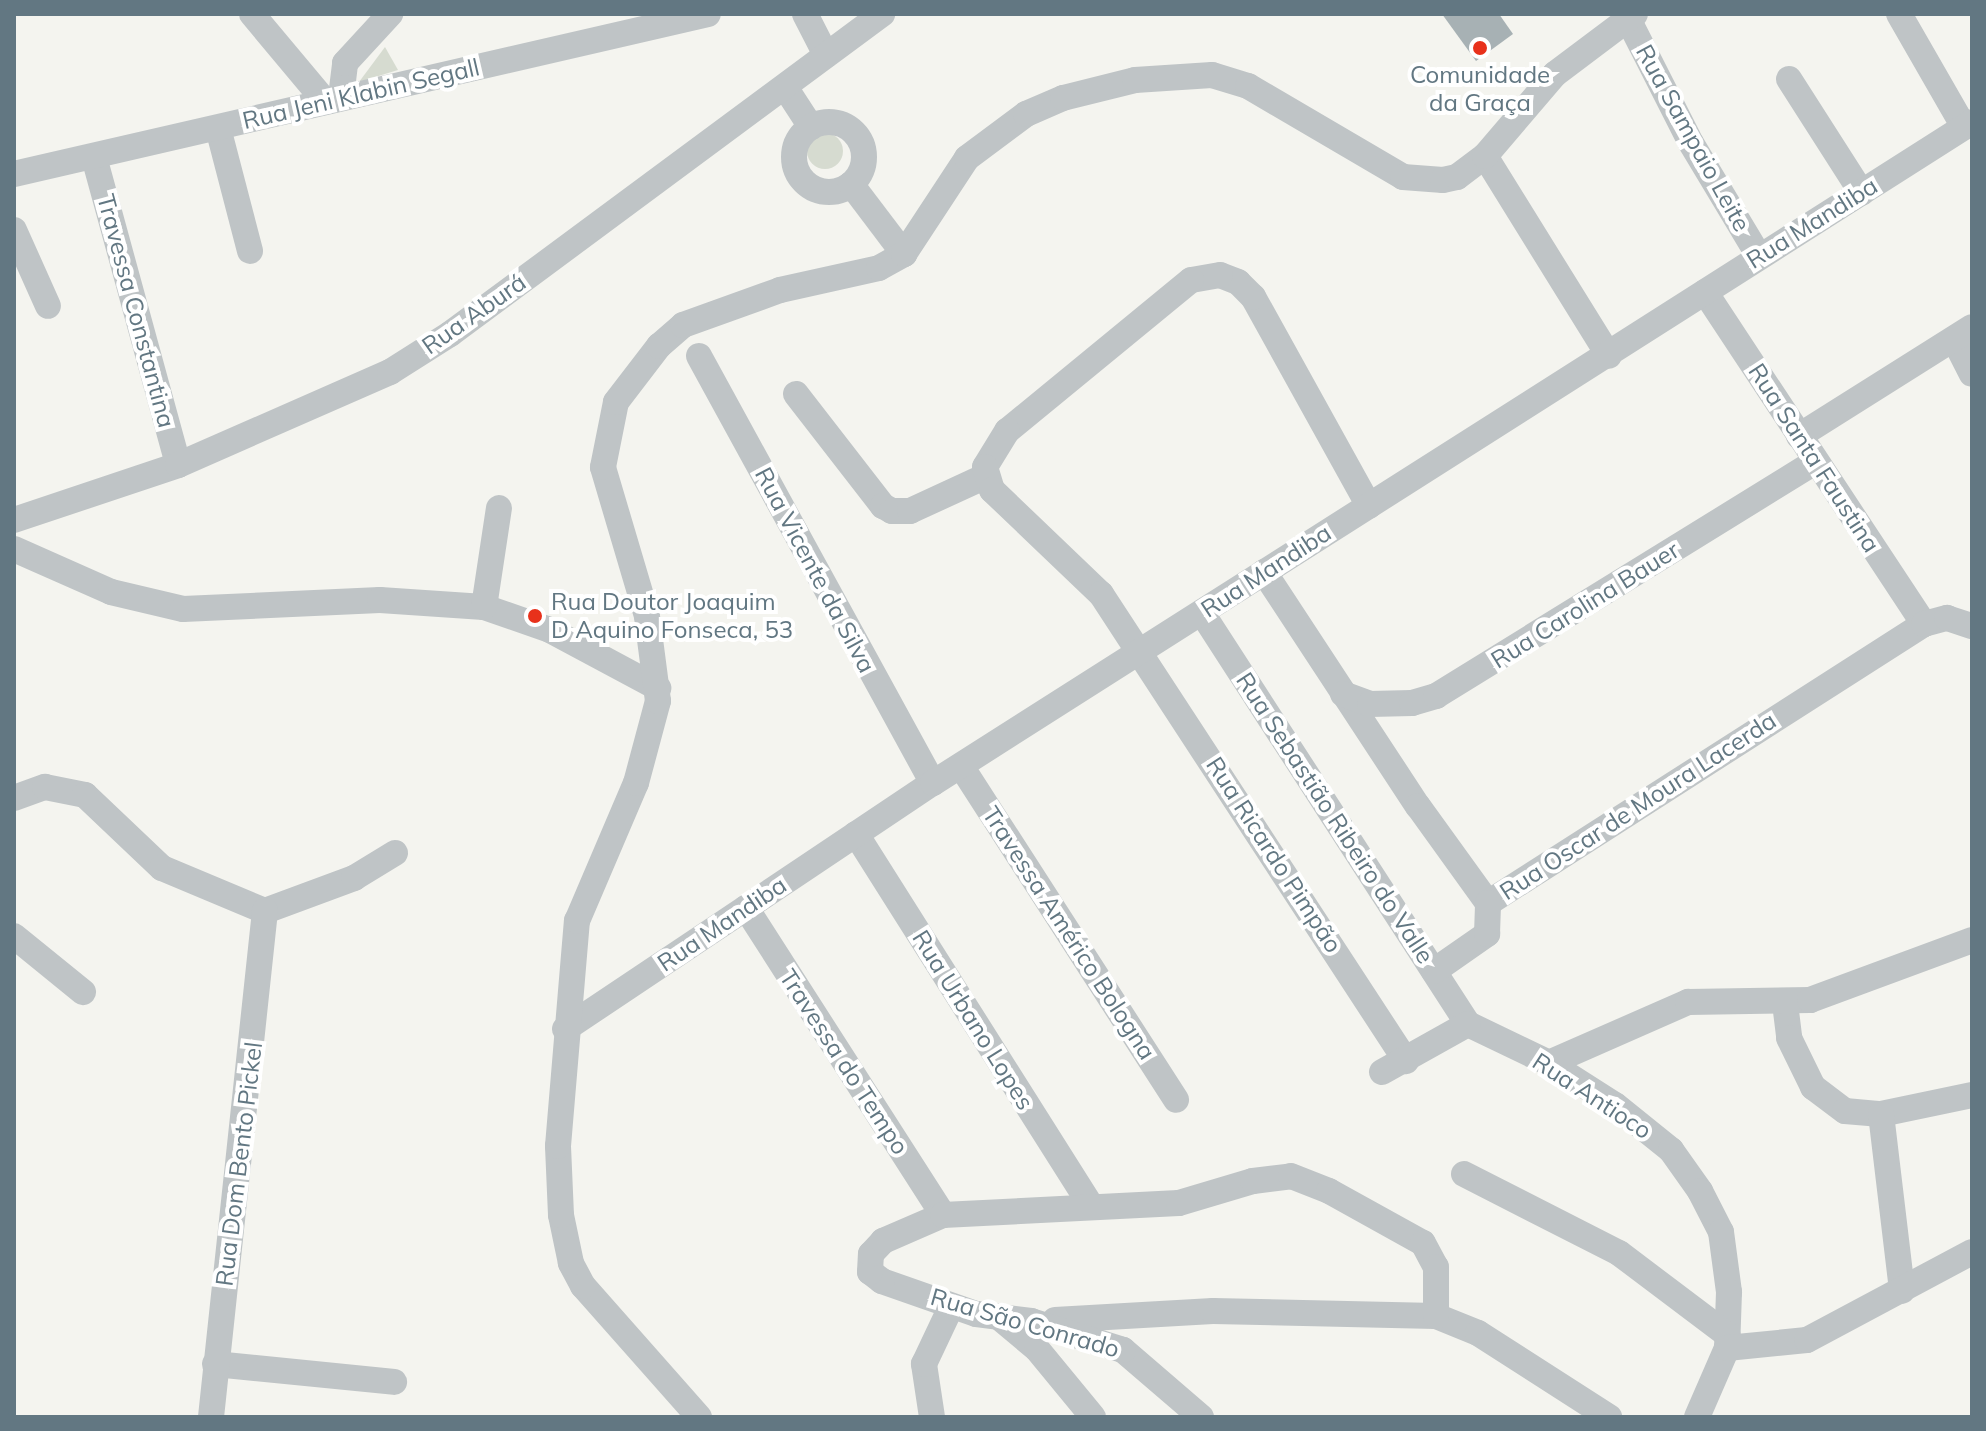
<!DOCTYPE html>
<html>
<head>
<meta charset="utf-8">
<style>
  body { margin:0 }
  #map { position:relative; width:1986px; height:1431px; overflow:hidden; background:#f4f4ef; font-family:Mulish,sans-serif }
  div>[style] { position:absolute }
  .green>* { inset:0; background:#d6dbd0 }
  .round { border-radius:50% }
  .building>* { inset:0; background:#a7b1b4 }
  .minor>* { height:26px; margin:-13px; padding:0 13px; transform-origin:13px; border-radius:13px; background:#bfc4c6 }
  .minor>.ring { margin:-13px; padding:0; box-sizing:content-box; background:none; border:26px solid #bfc4c6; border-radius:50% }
  .dots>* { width:22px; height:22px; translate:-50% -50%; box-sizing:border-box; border:4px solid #fff; border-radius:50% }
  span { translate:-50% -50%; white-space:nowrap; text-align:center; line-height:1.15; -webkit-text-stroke:8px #fff; paint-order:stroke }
  .poi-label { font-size:24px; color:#627782 }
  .left { translate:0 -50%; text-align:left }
  .street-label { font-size:24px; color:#627782 }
  .frame { position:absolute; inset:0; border:16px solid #627782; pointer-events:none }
</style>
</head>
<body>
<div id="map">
  <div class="green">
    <div style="clip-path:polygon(385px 47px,398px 70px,359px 82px)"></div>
    <div class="round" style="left:807px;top:133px;width:36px;height:36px"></div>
  </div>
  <div class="building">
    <div style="clip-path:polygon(1442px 14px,1499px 14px,1513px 34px,1476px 61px)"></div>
  </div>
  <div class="minor">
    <div style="left:252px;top:14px;width:112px;rotate:50.1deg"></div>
    <div style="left:805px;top:14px;width:46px;rotate:62.9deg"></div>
    <div style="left:1899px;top:14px;width:130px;rotate:60.1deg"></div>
    <div style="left:1628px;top:19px;width:139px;rotate:63.1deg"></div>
    <div style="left:1691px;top:143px;width:132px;rotate:59deg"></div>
    <div style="left:1789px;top:79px;width:135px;rotate:57.4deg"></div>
    <div style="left:785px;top:87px;width:48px;rotate:57deg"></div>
    <div style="left:341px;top:97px;width:34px;rotate:-83deg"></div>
    <div style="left:345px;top:63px;width:67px;rotate:-47.4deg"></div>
    <div class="ring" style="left:794px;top:122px;width:44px;height:44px"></div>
    <div style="left:218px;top:128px;width:127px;rotate:75.4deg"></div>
    <div style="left:1485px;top:156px;width:235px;rotate:58.2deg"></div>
    <div style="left:94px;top:157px;width:319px;rotate:74.7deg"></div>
    <div style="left:14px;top:174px;width:712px;rotate:-12.98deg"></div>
    <div style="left:851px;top:184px;width:88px;rotate:52.9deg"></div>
    <div style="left:14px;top:230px;width:83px;rotate:65.9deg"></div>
    <div style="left:1705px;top:292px;width:398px;rotate:56.6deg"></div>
    <div style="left:1954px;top:339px;width:39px;rotate:63deg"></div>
    <div style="left:699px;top:356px;width:487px;rotate:61.3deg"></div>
    <div style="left:796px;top:394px;width:142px;rotate:52.2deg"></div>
    <div style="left:883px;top:506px;width:10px;rotate:29deg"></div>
    <div style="left:892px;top:511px;width:18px"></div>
    <div style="left:910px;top:511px;width:81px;rotate:-24.7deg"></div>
    <div style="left:1799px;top:436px;width:204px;rotate:-32.2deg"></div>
    <div style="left:1369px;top:506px;width:239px;rotate:-119deg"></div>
    <div style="left:1253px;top:297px;width:21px;rotate:-135deg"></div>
    <div style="left:1238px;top:282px;width:19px;rotate:-159deg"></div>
    <div style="left:1220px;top:275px;width:29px;rotate:170deg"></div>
    <div style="left:1191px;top:280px;width:238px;rotate:140.6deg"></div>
    <div style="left:1007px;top:431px;width:42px;rotate:121.4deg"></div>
    <div style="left:985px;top:467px;width:24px;rotate:73deg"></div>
    <div style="left:992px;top:490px;width:151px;rotate:43.7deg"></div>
    <div style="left:1101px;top:594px;width:558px;rotate:56.85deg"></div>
    <div style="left:14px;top:520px;width:173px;rotate:-18.5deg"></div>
    <div style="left:178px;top:465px;width:232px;rotate:-23.7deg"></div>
    <div style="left:390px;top:372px;width:71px;rotate:-32.3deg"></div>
    <div style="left:450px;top:334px;width:538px;rotate:-36.53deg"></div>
    <div style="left:14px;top:549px;width:106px;rotate:23.9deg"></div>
    <div style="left:111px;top:592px;width:74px;rotate:13.3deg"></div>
    <div style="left:183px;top:609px;width:197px;rotate:-2.6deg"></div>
    <div style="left:380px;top:600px;width:104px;rotate:3.9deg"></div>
    <div style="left:484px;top:607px;width:70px;rotate:19.2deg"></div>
    <div style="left:550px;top:630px;width:123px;rotate:28.2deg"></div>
    <div style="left:1264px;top:572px;width:280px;rotate:56.7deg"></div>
    <div style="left:1418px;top:806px;width:120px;rotate:54.2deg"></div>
    <div style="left:1488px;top:903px;width:518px;rotate:-32.62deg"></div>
    <div style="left:1924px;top:624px;width:24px;rotate:-15deg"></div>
    <div style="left:1947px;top:618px;width:26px;rotate:18deg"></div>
    <div style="left:484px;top:607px;width:100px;rotate:-81.4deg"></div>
    <div style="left:1202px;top:613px;width:490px;rotate:57.1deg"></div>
    <div style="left:1343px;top:694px;width:29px;rotate:20deg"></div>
    <div style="left:1370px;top:704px;width:42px;rotate:-1.4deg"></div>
    <div style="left:1412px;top:703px;width:25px;rotate:-16deg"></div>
    <div style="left:1436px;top:696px;width:445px;rotate:-31.7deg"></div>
    <div style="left:961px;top:766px;width:397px;rotate:57.2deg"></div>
    <div style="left:14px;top:798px;width:33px;rotate:-20deg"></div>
    <div style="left:45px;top:787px;width:41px;rotate:11.3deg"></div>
    <div style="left:85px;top:795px;width:106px;rotate:43.5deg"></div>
    <div style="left:162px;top:868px;width:112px;rotate:22.7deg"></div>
    <div style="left:265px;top:911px;width:95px;rotate:-20.3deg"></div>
    <div style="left:354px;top:878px;width:48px;rotate:-31.4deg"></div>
    <div style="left:856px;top:834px;width:440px;rotate:57.7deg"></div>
    <div style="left:746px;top:908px;width:365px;rotate:57.3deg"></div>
    <div style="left:14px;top:936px;width:89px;rotate:39.1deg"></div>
    <div style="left:1434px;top:971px;width:65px;rotate:-34.9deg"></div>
    <div style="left:1487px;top:934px;width:31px;rotate:-88deg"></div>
    <div style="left:1785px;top:1003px;width:35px;rotate:83deg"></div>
    <div style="left:1789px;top:1038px;width:55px;rotate:63.9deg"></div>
    <div style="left:1813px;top:1087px;width:40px;rotate:37deg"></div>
    <div style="left:1845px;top:1111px;width:36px;rotate:5deg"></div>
    <div style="left:1881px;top:1114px;width:93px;rotate:-11.8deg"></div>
    <div style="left:1468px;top:1024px;width:90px;rotate:25.7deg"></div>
    <div style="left:1549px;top:1063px;width:78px;rotate:32.5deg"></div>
    <div style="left:1615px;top:1105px;width:72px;rotate:38.8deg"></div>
    <div style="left:1671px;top:1150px;width:50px;rotate:54.7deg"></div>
    <div style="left:1700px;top:1191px;width:46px;rotate:62.9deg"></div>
    <div style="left:1721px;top:1232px;width:61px;rotate:82.4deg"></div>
    <div style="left:1729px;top:1292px;width:56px;rotate:92deg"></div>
    <div style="left:1727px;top:1348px;width:75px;rotate:113.5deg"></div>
    <div style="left:565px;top:1029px;width:443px;rotate:-33.8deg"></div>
    <div style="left:933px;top:783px;width:1231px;rotate:-32.46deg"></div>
    <div style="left:1549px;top:1063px;width:152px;rotate:-23.7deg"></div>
    <div style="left:1688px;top:1002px;width:122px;rotate:-0.9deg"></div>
    <div style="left:1810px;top:1000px;width:173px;rotate:-20.3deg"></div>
    <div style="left:1382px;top:1072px;width:98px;rotate:-29.2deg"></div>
    <div style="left:1881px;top:1114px;width:178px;rotate:83.2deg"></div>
    <div style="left:1464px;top:1174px;width:174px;rotate:27deg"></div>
    <div style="left:1619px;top:1253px;width:136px;rotate:37deg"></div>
    <div style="left:1000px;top:1318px;width:48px;rotate:40deg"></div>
    <div style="left:1037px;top:1349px;width:88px;rotate:50.5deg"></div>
    <div style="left:1055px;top:1320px;width:158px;rotate:-3.3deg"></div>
    <div style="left:1213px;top:1311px;width:223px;rotate:1.3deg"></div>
    <div style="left:1436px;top:1316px;width:45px;rotate:22deg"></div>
    <div style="left:1478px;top:1333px;width:156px;rotate:32.7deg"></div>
    <div style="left:1727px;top:1348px;width:80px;rotate:-5.7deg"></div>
    <div style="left:1807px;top:1340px;width:187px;rotate:-28.1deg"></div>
    <div style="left:215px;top:1364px;width:180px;rotate:5.7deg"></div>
    <div style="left:211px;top:1417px;width:509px;rotate:-83.91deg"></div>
    <div style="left:699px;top:1417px;width:175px;rotate:-131.5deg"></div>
    <div style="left:583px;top:1286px;width:26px;rotate:-118deg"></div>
    <div style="left:571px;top:1263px;width:49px;rotate:-101.8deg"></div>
    <div style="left:561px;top:1215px;width:69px;rotate:-92.5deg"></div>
    <div style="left:558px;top:1146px;width:226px;rotate:-85.2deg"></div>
    <div style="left:577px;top:921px;width:150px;rotate:-66.9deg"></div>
    <div style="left:636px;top:783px;width:85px;rotate:-75deg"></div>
    <div style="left:658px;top:701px;width:86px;rotate:-97.4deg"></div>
    <div style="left:647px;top:616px;width:155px;rotate:-106.5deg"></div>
    <div style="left:603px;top:467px;width:66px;rotate:-78.7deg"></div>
    <div style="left:616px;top:402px;width:71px;rotate:-52.5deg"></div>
    <div style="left:659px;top:346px;width:32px;rotate:-41deg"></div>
    <div style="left:683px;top:325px;width:103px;rotate:-19.8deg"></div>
    <div style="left:780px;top:290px;width:101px;rotate:-12.5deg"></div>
    <div style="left:879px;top:268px;width:29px;rotate:-29deg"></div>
    <div style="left:904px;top:254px;width:115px;rotate:-56.7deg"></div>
    <div style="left:967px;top:158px;width:74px;rotate:-36.7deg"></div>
    <div style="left:1026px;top:114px;width:40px;rotate:-23.4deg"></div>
    <div style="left:1063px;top:98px;width:74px;rotate:-14deg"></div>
    <div style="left:1135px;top:80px;width:77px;rotate:-3.7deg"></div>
    <div style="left:1212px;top:75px;width:38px;rotate:17deg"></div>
    <div style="left:1248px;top:86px;width:180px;rotate:30.4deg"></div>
    <div style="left:1403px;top:177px;width:40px;rotate:4.3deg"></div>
    <div style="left:1443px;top:180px;width:14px;rotate:-12deg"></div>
    <div style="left:1457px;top:177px;width:35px;rotate:-37deg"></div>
    <div style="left:1485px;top:156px;width:108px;rotate:-49.5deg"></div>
    <div style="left:1555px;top:74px;width:100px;rotate:-36.9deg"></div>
    <div style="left:932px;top:1417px;width:54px;rotate:-98.6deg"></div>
    <div style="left:924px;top:1364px;width:63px;rotate:-64.7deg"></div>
    <div style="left:1201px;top:1417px;width:103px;rotate:-139.3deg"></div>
    <div style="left:1123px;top:1350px;width:96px;rotate:-162.5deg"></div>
    <div style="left:1031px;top:1321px;width:55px;rotate:-172.7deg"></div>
    <div style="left:976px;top:1314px;width:100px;rotate:-160.7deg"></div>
    <div style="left:882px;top:1281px;width:15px;rotate:-143deg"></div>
    <div style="left:870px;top:1272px;width:18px;rotate:-87deg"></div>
    <div style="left:871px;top:1254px;width:18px;rotate:-47deg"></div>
    <div style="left:883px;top:1241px;width:65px;rotate:-23.4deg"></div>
    <div style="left:943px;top:1215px;width:236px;rotate:-2.9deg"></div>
    <div style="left:1179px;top:1203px;width:77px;rotate:-16.6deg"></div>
    <div style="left:1253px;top:1181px;width:38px;rotate:-7deg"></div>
    <div style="left:1291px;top:1176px;width:41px;rotate:21.5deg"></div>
    <div style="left:1329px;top:1191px;width:107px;rotate:29deg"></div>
    <div style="left:1423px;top:1243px;width:27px;rotate:62deg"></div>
    <div style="left:1436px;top:1267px;width:49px;rotate:90deg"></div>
  </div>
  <div class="dots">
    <div style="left:1480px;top:48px;background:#e8311b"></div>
    <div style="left:535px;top:616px;background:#e8311b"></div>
  </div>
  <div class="poi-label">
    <span style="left:1480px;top:89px">Comunidade<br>da Graça</span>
    <span class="left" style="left:551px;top:616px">Rua Doutor Joaquim<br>D Aquino Fonseca, 53</span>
  </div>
  <div class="street-label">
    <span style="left:361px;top:94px;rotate:-13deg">Rua Jeni Klabin Segall</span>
    <span style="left:1693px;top:138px;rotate:61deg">Rua Sampaio Leite</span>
    <span style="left:1812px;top:223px;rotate:-32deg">Rua Mandiba</span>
    <span style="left:136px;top:311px;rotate:75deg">Travessa Constantina</span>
    <span style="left:474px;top:314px;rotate:-35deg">Rua Aburá</span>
    <span style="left:1814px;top:458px;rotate:57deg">Rua Santa Faustina</span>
    <span style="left:815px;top:570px;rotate:62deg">Rua Vicente da Silva</span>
    <span style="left:1266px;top:571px;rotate:-33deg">Rua Mandiba</span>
    <span style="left:1585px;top:605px;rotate:-32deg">Rua Carolina Bauer</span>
    <span style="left:1638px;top:806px;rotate:-33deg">Rua Oscar de Moura Lacerda</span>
    <span style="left:1335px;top:818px;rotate:57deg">Rua Sebastião Ribeiro do Valle</span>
    <span style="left:1274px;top:855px;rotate:57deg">Rua Ricardo Pimpão</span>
    <span style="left:722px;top:924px;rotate:-34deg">Rua Mandiba</span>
    <span style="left:1069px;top:933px;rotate:57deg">Travessa Américo Bologna</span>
    <span style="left:973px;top:1020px;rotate:58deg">Rua Urbano Lopes</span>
    <span style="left:844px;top:1062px;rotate:57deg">Travessa do Tempo</span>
    <span style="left:1592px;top:1096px;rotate:33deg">Rua Antioco</span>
    <span style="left:239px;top:1164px;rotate:-83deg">Rua Dom Bento Pickel</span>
    <span style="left:1025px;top:1323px;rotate:16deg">Rua São Conrado</span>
  </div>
  <div class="frame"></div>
</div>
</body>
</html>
